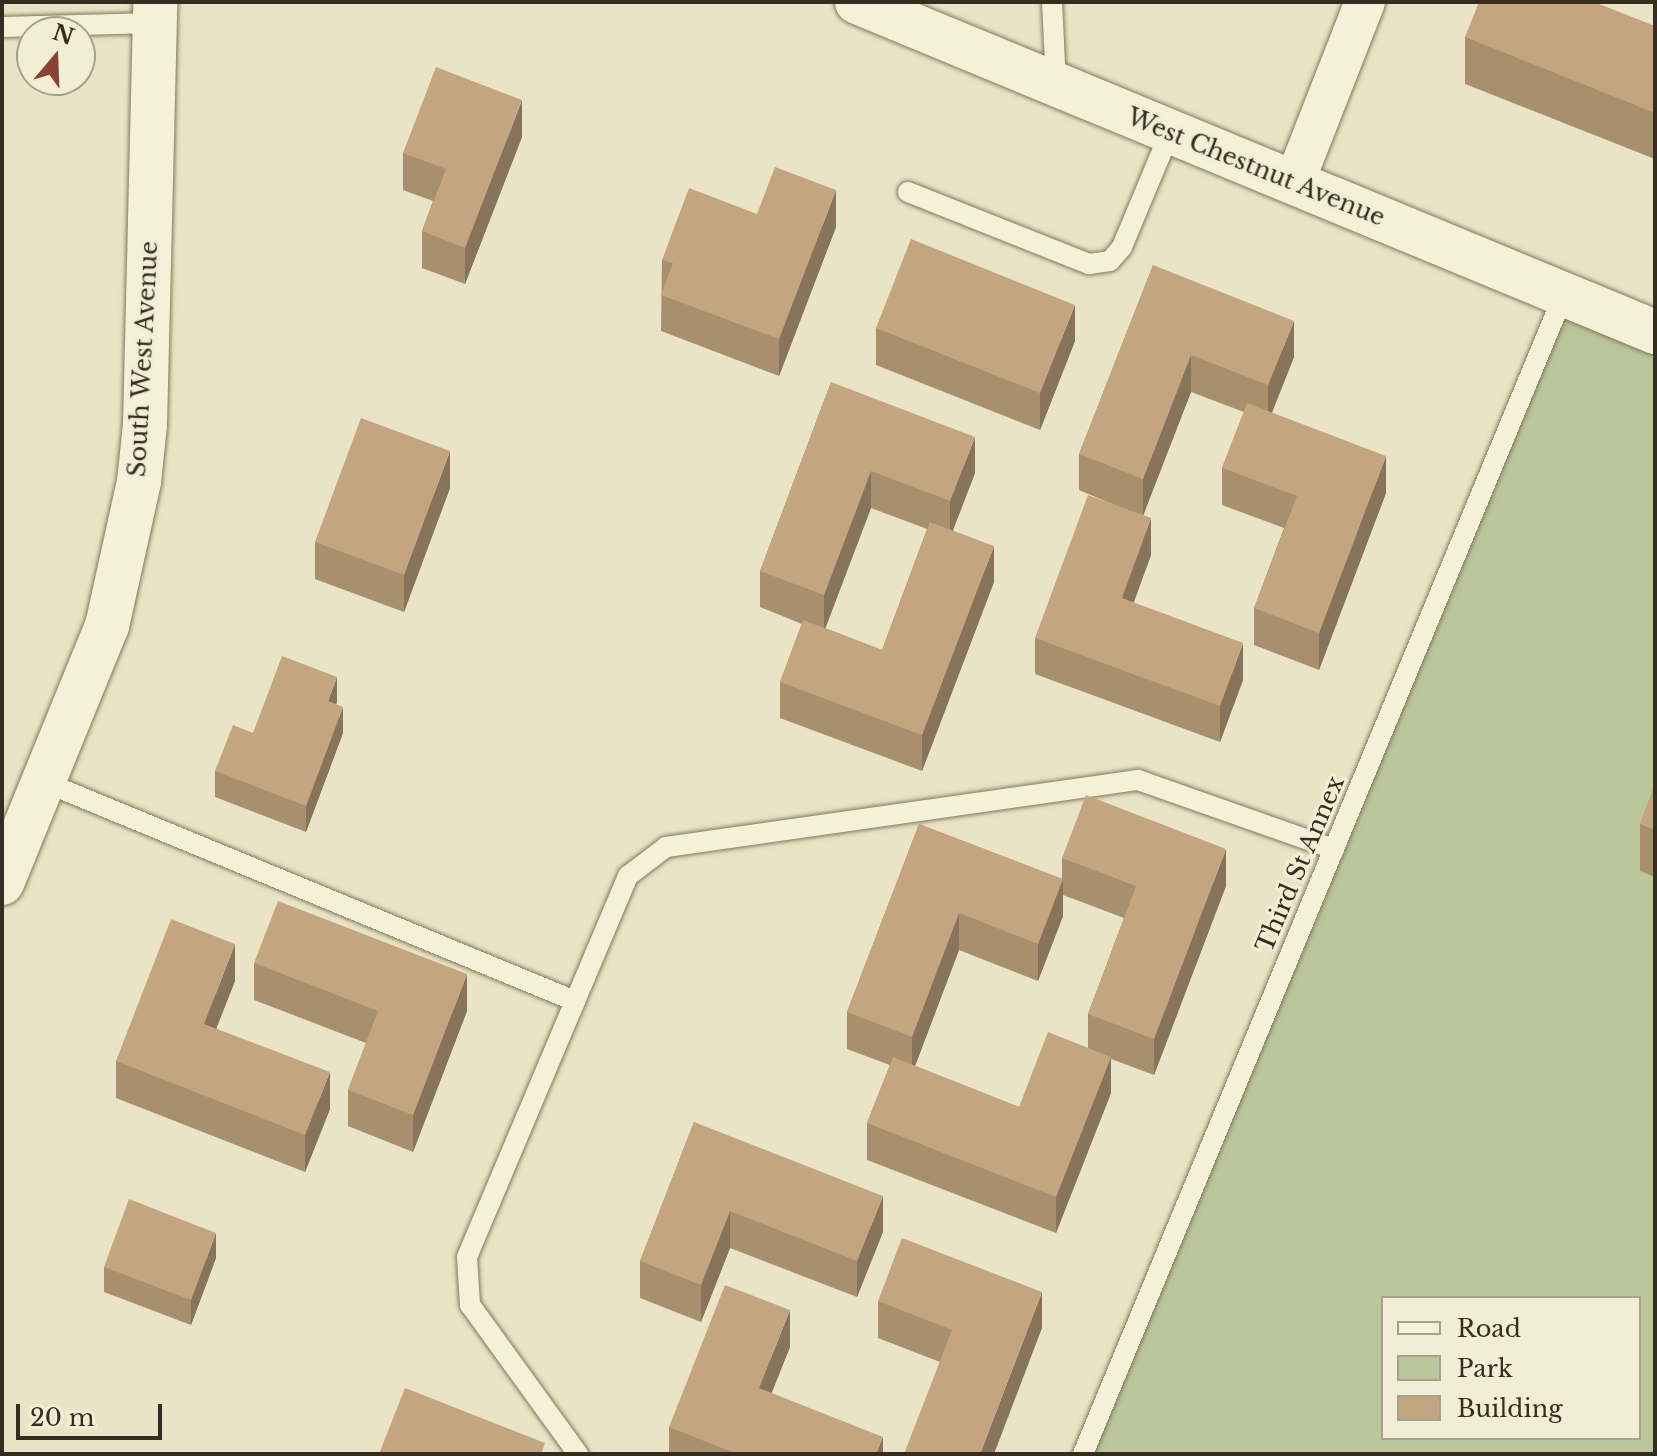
<!DOCTYPE html>
<html>
<head>
<meta charset="utf-8">
<style>
  body { margin:0 }
  #map { position:relative; width:1657px; height:1456px; overflow:hidden; background:#e9e4c6; font-family:"Libre Baskerville",serif }
  div>[style] { position:absolute }
  .green>* { inset:0; background:#bbc69b }
  .roads { filter:drop-shadow(0 0 2px #83775e) drop-shadow(0 0 2px #83775e) }
  .service>* { height:20px; margin:-10px; padding:0 10px; transform-origin:10px; border-radius:10px; background:#f5f1d9 }
  .minor>* { height:40px; margin:-20px; padding:0 20px; transform-origin:20px; border-radius:20px; background:#f5f1d9 }
  .tertiary>* { height:44px; margin:-22px; padding:0 22px; transform-origin:22px; border-radius:22px; background:#f5f1d9 }
  .wall>* { inset:0; background:#a88f6e }
  .shaded-wall>* { inset:0; background:#88745a }
  .building>* { inset:0; background:#c3a680 }
  span { translate:-50% -50%; white-space:nowrap; text-align:center; line-height:1.15; -webkit-text-stroke:6px #f1eed5; paint-order:stroke }
  .street-label { font-size:24px; color:#342d20 }
  .frame { position:absolute; inset:0; border:4px solid #342d20; pointer-events:none }
  .legend { position:absolute; left:1381px; top:1296px; width:260px; height:144px; box-sizing:border-box; background:#f1eed5; border:2px solid #a5a18d; margin:0; padding:10px 14px; list-style:none; font-size:24px; color:#342d20 }
  .legend li { display:flex; align-items:center; gap:16px; height:40px }
  .legend b { width:40px; border:2px solid #a5a18d }
  .north { position:absolute; left:16px; top:16px; width:80px; height:80px; box-sizing:border-box; background:#f1eed5; border:2px solid #a5a18d; border-radius:50%; rotate:19deg; font-size:22px; font-weight:700; line-height:32px; text-align:center; color:#342d20 }
  .north::after { content:''; display:block; margin:auto; width:28px; height:36px; background:#8b4135; clip-path:polygon(50% 0,100% 100%,50% 72%,0 100%) }
  .scale { position:absolute; left:16px; top:1404px; width:146px; height:36px; box-sizing:border-box; border:4px solid #342d20; border-top:0; padding-left:10px; font-size:24px; line-height:28px; white-space:nowrap; color:#342d20; -webkit-text-stroke:6px #f1eed5; paint-order:stroke }
</style>
</head>
<body>
<div id="map">
  <div class="green">
    <div style="clip-path:polygon(evenodd,1568px 287px,1655px 323px,1655px 1454px,1087px 1454px,1568px 287px,1383px 1298px,1639px 1298px,1639px 1438px,1383px 1438px,1383px 1298px)"></div>
  </div>
  <div class="roads">
    <div class="service">
      <div style="left:1052px;top:2px;width:83px;rotate:87.2deg"></div>
      <div style="left:2px;top:27px;width:152px;rotate:-1.5deg"></div>
      <div style="left:908px;top:192px;width:195px;rotate:21.7deg"></div>
      <div style="left:1089px;top:264px;width:21px;rotate:-8deg"></div>
      <div style="left:1110px;top:261px;width:18px;rotate:-49deg"></div>
      <div style="left:1122px;top:247px;width:125px;rotate:-67.3deg"></div>
      <div style="left:42px;top:781px;width:577px;rotate:22.43deg"></div>
      <div style="left:578px;top:1454px;width:184px;rotate:-125.9deg"></div>
      <div style="left:470px;top:1305px;width:48px;rotate:-93.6deg"></div>
      <div style="left:467px;top:1257px;width:414px;rotate:-67.1deg"></div>
      <div style="left:628px;top:876px;width:48px;rotate:-37.3deg"></div>
      <div style="left:666px;top:847px;width:477px;rotate:-8.1deg"></div>
      <div style="left:1138px;top:780px;width:208px;rotate:19.4deg"></div>
      <div style="left:1083px;top:1454px;width:1256px;rotate:-67.48deg"></div>
    </div>
    <div class="minor">
      <div style="left:1294px;top:183px;width:194px;rotate:-68.6deg"></div>
    </div>
    <div class="tertiary">
      <div style="left:857px;top:2px;width:864px;rotate:22.47deg"></div>
      <div style="left:2px;top:883px;width:278px;rotate:-67.8deg"></div>
      <div style="left:107px;top:626px;width:148px;rotate:-77.5deg"></div>
      <div style="left:139px;top:482px;width:57px;rotate:-84deg"></div>
      <div style="left:145px;top:425px;width:423px;rotate:-88.6deg"></div>
    </div>
  </div>
  <div class="wall">
    <div style="clip-path:polygon(1655px 26px,1655px 159px,1465px 84px,1465px 37px)"></div>
    <div style="clip-path:polygon(522px 137px,465px 284px,422px 268px,422px 231px,433px 201px,403px 190px,403px 153px)"></div>
    <div style="clip-path:polygon(757px 214px,836px 227px,779px 376px,661px 331px,662px 260px)"></div>
    <div style="clip-path:polygon(1153px 265px,1294px 357px,1272px 413px,1386px 493px,1319px 670px,1254px 645px,1254px 608px,1284px 528px,1222px 505px,1222px 468px,1244px 412px,1191px 392px,1143px 515px,1151px 555px,1133px 603px,1243px 680px,1220px 742px,1035px 674px,1035px 638px,1112px 504px,1079px 490px,1079px 454px)"></div>
    <div style="clip-path:polygon(876px 328px,1075px 341px,1040px 430px,876px 365px)"></div>
    <div style="clip-path:polygon(evenodd,831px 382px,975px 473px,953px 530px,994px 582px,922px 771px,780px 718px,780px 682px,802px 624px,760px 607px,760px 571px,831px 382px,871px 508px,927px 529px,882px 650px,825px 628px,871px 508px)"></div>
    <div style="clip-path:polygon(450px 488px,404px 612px,315px 579px,315px 542px)"></div>
    <div style="clip-path:polygon(337px 702px,336px 705px,343px 733px,306px 832px,215px 797px,215px 771px,253px 733px)"></div>
    <div style="clip-path:polygon(1655px 785px,1655px 877px,1640px 871px,1640px 824px)"></div>
    <div style="clip-path:polygon(evenodd,919px 824px,1062px 879px,1062px 858px,1226px 886px,1154px 1075px,1111px 1059px,1111px 1093px,1056px 1233px,867px 1160px,867px 1123px,890px 1065px,847px 1049px,847px 1012px,919px 824px,1063px 895px,1124px 918px,1088px 1014px,1088px 1048px,1019px 1107px,915px 1066px,959px 950px,1038px 981px,1063px 916px,1063px 895px)"></div>
    <div style="clip-path:polygon(254px 963px,467px 1011px,413px 1152px,348px 1126px,348px 1090px,366px 1043px,254px 1000px)"></div>
    <div style="clip-path:polygon(235px 981px,216px 1028px,330px 1109px,305px 1172px,116px 1098px,116px 1061px)"></div>
    <div style="clip-path:polygon(694px 1122px,883px 1232px,857px 1297px,730px 1248px,701px 1322px,640px 1298px,640px 1261px)"></div>
    <div style="clip-path:polygon(216px 1258px,191px 1325px,104px 1292px,104px 1267px)"></div>
    <div style="clip-path:polygon(878px 1301px,1042px 1328px,940px 1362px,878px 1338px)"></div>
    <div style="clip-path:polygon(790px 1347px,771px 1393px,883px 1454px,669px 1454px,669px 1427px)"></div>
  </div>
  <div class="shaded-wall">
    <div style="clip-path:polygon(522px 100px,522px 137px,465px 284px,465px 248px)"></div>
    <div style="clip-path:polygon(836px 190px,836px 227px,779px 376px,779px 339px)"></div>
    <div style="clip-path:polygon(1075px 305px,1075px 341px,1040px 430px,1040px 393px)"></div>
    <div style="clip-path:polygon(1294px 321px,1294px 357px,1268px 422px,1268px 385px)"></div>
    <div style="clip-path:polygon(1191px 355px,1191px 392px,1143px 516px,1143px 479px)"></div>
    <div style="clip-path:polygon(975px 437px,975px 473px,950px 538px,950px 501px)"></div>
    <div style="clip-path:polygon(450px 451px,450px 488px,404px 612px,404px 575px)"></div>
    <div style="clip-path:polygon(1386px 456px,1386px 493px,1319px 670px,1319px 633px)"></div>
    <div style="clip-path:polygon(871px 471px,871px 508px,824px 632px,824px 595px)"></div>
    <div style="clip-path:polygon(1151px 518px,1151px 555px,1122px 635px,1122px 598px)"></div>
    <div style="clip-path:polygon(994px 546px,994px 582px,922px 771px,922px 735px)"></div>
    <div style="clip-path:polygon(1243px 643px,1243px 680px,1220px 742px,1220px 706px)"></div>
    <div style="clip-path:polygon(337px 677px,337px 702px,328px 727px,328px 701px)"></div>
    <div style="clip-path:polygon(343px 707px,343px 733px,306px 832px,306px 806px)"></div>
    <div style="clip-path:polygon(1226px 849px,1226px 886px,1154px 1075px,1154px 1039px)"></div>
    <div style="clip-path:polygon(1063px 879px,1063px 916px,1038px 981px,1038px 944px)"></div>
    <div style="clip-path:polygon(959px 913px,959px 950px,912px 1074px,912px 1037px)"></div>
    <div style="clip-path:polygon(235px 944px,235px 981px,204px 1060px,204px 1024px)"></div>
    <div style="clip-path:polygon(467px 974px,467px 1011px,413px 1152px,413px 1115px)"></div>
    <div style="clip-path:polygon(1111px 1057px,1111px 1093px,1056px 1233px,1056px 1197px)"></div>
    <div style="clip-path:polygon(330px 1072px,330px 1109px,305px 1172px,305px 1135px)"></div>
    <div style="clip-path:polygon(883px 1196px,883px 1232px,857px 1297px,857px 1261px)"></div>
    <div style="clip-path:polygon(730px 1211px,730px 1248px,701px 1322px,701px 1285px)"></div>
    <div style="clip-path:polygon(216px 1233px,216px 1258px,191px 1325px,191px 1300px)"></div>
    <div style="clip-path:polygon(1042px 1292px,1042px 1328px,994px 1454px,980px 1454px)"></div>
    <div style="clip-path:polygon(790px 1310px,790px 1347px,759px 1425px,759px 1388px)"></div>
    <div style="clip-path:polygon(883px 1437px,883px 1454px,876px 1454px)"></div>
  </div>
  <div class="building">
    <div style="clip-path:polygon(1479px 2px,1594px 2px,1655px 26px,1655px 113px,1465px 37px)"></div>
    <div style="clip-path:polygon(436px 67px,522px 100px,465px 248px,422px 231px,446px 169px,403px 153px)"></div>
    <div style="clip-path:polygon(775px 167px,836px 190px,779px 339px,661px 295px,673px 263px,662px 260px,689px 188px,757px 214px)"></div>
    <div style="clip-path:polygon(911px 239px,1075px 305px,1040px 393px,876px 328px)"></div>
    <div style="clip-path:polygon(1153px 265px,1294px 321px,1268px 385px,1191px 355px,1143px 479px,1079px 454px)"></div>
    <div style="clip-path:polygon(831px 382px,975px 437px,950px 501px,871px 471px,824px 595px,760px 571px)"></div>
    <div style="clip-path:polygon(1247px 403px,1386px 456px,1319px 633px,1254px 608px,1297px 496px,1222px 468px)"></div>
    <div style="clip-path:polygon(361px 418px,450px 451px,404px 575px,315px 542px)"></div>
    <div style="clip-path:polygon(1088px 495px,1151px 518px,1122px 598px,1243px 643px,1220px 706px,1035px 638px)"></div>
    <div style="clip-path:polygon(930px 522px,994px 546px,922px 735px,780px 682px,803px 620px,882px 650px)"></div>
    <div style="clip-path:polygon(282px 656px,337px 677px,328px 701px,343px 707px,306px 806px,215px 771px,233px 725px,253px 733px)"></div>
    <div style="clip-path:polygon(1655px 785px,1655px 830px,1640px 824px)"></div>
    <div style="clip-path:polygon(1086px 795px,1226px 849px,1154px 1039px,1088px 1014px,1136px 886px,1062px 858px)"></div>
    <div style="clip-path:polygon(919px 824px,1063px 879px,1038px 944px,959px 913px,912px 1037px,847px 1012px)"></div>
    <div style="clip-path:polygon(278px 901px,467px 974px,413px 1115px,348px 1090px,378px 1011px,254px 963px)"></div>
    <div style="clip-path:polygon(171px 919px,235px 944px,204px 1024px,330px 1072px,305px 1135px,116px 1061px)"></div>
    <div style="clip-path:polygon(1048px 1032px,1111px 1057px,1056px 1197px,867px 1123px,893px 1057px,1019px 1107px)"></div>
    <div style="clip-path:polygon(694px 1122px,883px 1196px,857px 1261px,730px 1211px,701px 1285px,640px 1261px)"></div>
    <div style="clip-path:polygon(129px 1199px,216px 1233px,191px 1300px,104px 1267px)"></div>
    <div style="clip-path:polygon(902px 1238px,1042px 1292px,980px 1454px,904px 1454px,952px 1330px,878px 1301px)"></div>
    <div style="clip-path:polygon(725px 1285px,790px 1310px,759px 1388px,883px 1437px,876px 1454px,737px 1454px,669px 1427px)"></div>
    <div style="clip-path:polygon(405px 1388px,545px 1443px,541px 1454px,379px 1454px)"></div>
  </div>
  <div class="street-label">
    <span style="left:1256px;top:167px;rotate:22deg">West Chestnut Avenue</span>
    <span style="left:143px;top:359px;rotate:-87deg">South West Avenue</span>
    <span style="left:1300px;top:864px;rotate:-67deg">Third St Annex</span>
  </div>
  <div class="frame"></div>
  <ul class="legend">
  <li><b style="height:10px;background:#f5f1d9"></b>Road</li>
  <li><b style="height:22px;background:#bbc69b"></b>Park</li>
  <li><b style="height:22px;background:#c3a680"></b>Building</li>
  </ul>
  <div class="north">N</div>
  <div class="scale">20 m</div>
</div>
</body>
</html>
